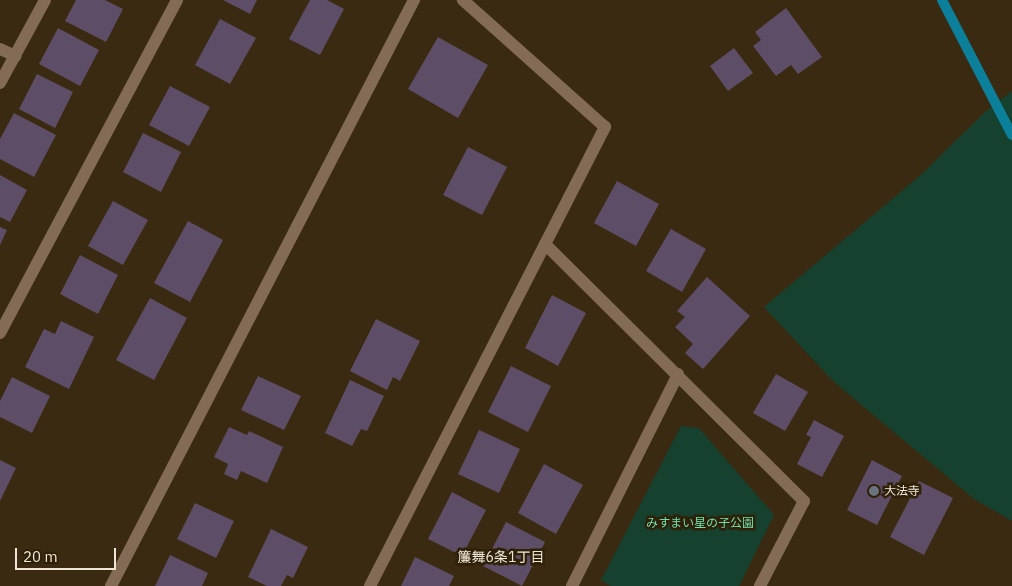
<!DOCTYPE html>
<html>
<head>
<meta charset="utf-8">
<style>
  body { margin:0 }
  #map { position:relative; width:1012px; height:586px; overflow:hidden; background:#392a11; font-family:"IBM Plex Sans","Noto Sans JP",sans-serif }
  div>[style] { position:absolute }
  .green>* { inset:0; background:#16412f }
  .stream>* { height:10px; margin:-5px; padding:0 5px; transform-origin:5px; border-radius:5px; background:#0c7f9b }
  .building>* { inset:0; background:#5e4d66 }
  .minor>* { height:12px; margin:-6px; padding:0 6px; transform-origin:6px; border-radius:6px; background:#836b55 }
  .dots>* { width:14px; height:14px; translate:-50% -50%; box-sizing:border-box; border:2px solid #2e2107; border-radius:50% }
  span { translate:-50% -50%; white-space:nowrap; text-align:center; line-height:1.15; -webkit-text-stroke:5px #2e2107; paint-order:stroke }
  .poi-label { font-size:12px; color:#f0e6d7 }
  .left { translate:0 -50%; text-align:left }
  .park-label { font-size:12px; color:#6de2b0 }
  .neighbourhood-label { font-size:14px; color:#f0e6d7 }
  .scale { position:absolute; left:15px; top:548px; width:101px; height:22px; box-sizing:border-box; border:2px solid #f0e6d7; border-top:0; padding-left:6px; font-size:15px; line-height:18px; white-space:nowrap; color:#f0e6d7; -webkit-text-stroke:4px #2e2107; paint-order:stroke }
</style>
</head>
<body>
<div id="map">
  <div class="green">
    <div style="clip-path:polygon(1012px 91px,1012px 521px,974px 499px,834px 382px,764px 307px,922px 174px,985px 112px)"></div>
    <div style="clip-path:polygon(681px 426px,699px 428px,774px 515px,739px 586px,611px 586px,601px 580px)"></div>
  </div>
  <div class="stream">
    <div style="left:942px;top:0;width:152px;rotate:62.6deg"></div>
  </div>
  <div class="building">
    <div style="clip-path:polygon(76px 0,105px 0,123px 9px,106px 42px,65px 21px)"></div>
    <div style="clip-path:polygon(223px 0,257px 0,250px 14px)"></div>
    <div style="clip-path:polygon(310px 0,327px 0,344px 9px,320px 55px,289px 39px)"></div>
    <div style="clip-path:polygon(786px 8px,822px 57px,798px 74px,791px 65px,776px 76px,753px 46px,761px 40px,755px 32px)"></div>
    <div style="clip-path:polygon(220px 19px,256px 38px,230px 84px,195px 65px)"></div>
    <div style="clip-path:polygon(58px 28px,99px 50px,80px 86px,39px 64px)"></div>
    <div style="clip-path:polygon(438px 37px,488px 65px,458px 118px,408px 89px)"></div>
    <div style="clip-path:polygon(734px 48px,753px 73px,728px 91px,710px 66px)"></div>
    <div style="clip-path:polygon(37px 74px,73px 92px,55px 128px,19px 109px)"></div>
    <div style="clip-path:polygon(170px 86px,210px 107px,189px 146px,149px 125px)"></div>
    <div style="clip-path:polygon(14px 113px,56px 135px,34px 177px,0 159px,0 139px)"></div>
    <div style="clip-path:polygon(143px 133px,181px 152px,161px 192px,123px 172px)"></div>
    <div style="clip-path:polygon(468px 147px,507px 167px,482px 215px,443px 195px)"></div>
    <div style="clip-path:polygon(0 175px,27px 190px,10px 222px,0 217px)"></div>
    <div style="clip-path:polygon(617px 181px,659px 204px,636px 246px,594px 223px)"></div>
    <div style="clip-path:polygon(113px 201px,148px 220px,123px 265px,88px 246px)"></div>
    <div style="clip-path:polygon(188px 221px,223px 240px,190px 302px,154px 283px)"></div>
    <div style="clip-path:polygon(0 227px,7px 230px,0 245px)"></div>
    <div style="clip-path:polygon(671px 229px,706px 249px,682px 292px,646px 271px)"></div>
    <div style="clip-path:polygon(80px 255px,118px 275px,98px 314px,60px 294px)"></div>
    <div style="clip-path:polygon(707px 277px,750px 316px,703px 369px,685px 353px,693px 344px,675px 327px,685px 317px,677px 311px)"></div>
    <div style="clip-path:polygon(552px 295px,586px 313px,558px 366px,525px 348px)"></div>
    <div style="clip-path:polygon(150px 298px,187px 318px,154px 380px,116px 360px)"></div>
    <div style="clip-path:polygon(376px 319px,420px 341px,400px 381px,393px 377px,387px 390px,350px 371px)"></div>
    <div style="clip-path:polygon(61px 321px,94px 337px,69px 389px,25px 367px,44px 329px,55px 334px)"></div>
    <div style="clip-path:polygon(511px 366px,551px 386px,528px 432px,488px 412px)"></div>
    <div style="clip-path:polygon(776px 374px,808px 392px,785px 431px,753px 413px)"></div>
    <div style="clip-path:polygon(258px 376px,301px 396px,284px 430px,241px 410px)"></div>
    <div style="clip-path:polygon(12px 377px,50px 396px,32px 433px,0 417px,0 401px)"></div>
    <div style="clip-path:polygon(350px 380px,384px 396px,367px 431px,361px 429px,352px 446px,325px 433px)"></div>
    <div style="clip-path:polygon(814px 420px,844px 436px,822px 477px,797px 464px,811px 437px,806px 435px)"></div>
    <div style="clip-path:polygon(229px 427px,247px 435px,249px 431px,283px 447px,267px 483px,241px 471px,237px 480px,224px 474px,228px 464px,214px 457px)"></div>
    <div style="clip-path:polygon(479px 430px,520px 449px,499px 493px,458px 474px)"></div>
    <div style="clip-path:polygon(0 460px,16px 468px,0 501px)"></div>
    <div style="clip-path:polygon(872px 460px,902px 476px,877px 525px,847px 510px)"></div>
    <div style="clip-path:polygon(544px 464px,583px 485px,556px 534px,518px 513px)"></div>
    <div style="clip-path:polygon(919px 481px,953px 498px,924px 555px,890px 537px)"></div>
    <div style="clip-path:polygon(452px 492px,486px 510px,462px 556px,428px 539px)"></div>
    <div style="clip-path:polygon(195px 503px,234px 521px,216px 558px,177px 539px)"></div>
    <div style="clip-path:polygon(506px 522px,545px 542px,522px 586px,483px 566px)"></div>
    <div style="clip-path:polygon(271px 529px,308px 547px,293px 578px,287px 575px,281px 586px,267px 586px,248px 577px)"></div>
    <div style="clip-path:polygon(170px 555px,208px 573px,202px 586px,155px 586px)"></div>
    <div style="clip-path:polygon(415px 557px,454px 576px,449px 586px,401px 586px)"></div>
  </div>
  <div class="minor">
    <div style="left:0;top:49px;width:17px;rotate:25deg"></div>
    <div style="left:0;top:83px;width:94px;rotate:-61.5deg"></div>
    <div style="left:545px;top:244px;width:365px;rotate:44.8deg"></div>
    <div style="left:804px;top:501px;width:96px;rotate:117.4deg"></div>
    <div style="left:0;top:333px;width:377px;rotate:-62deg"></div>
    <div style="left:111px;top:586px;width:660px;rotate:-62.66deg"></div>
    <div style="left:370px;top:586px;width:516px;rotate:-62.89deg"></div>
    <div style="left:605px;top:127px;width:191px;rotate:-138.2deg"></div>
    <div style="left:572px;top:586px;width:237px;rotate:-63.4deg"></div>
  </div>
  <div class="dots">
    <div style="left:874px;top:491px;background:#6b7280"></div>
  </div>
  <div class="poi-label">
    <span class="left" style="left:884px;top:491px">大法寺</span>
  </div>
  <div class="park-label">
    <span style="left:700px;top:523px">みすまい星の子公園</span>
  </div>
  <div class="neighbourhood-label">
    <span style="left:501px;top:557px">簾舞6条1丁目</span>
  </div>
  <div class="scale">20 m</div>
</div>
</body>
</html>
